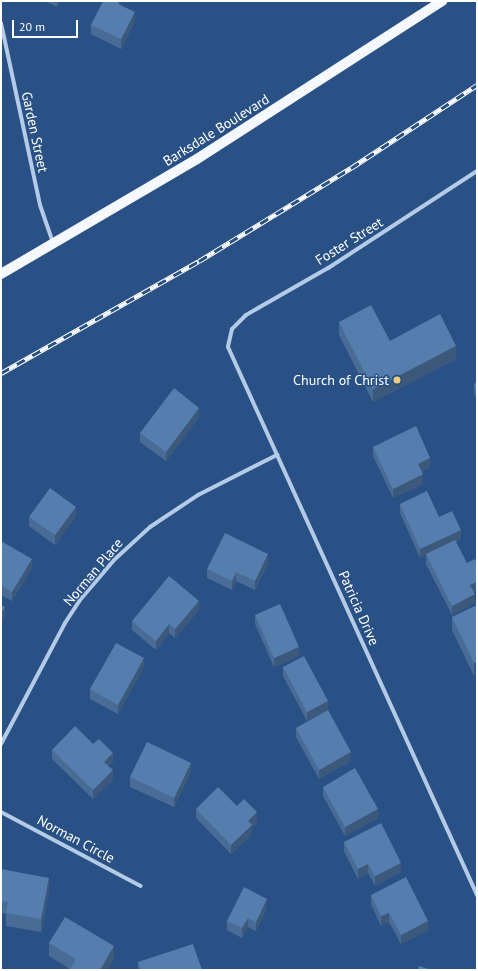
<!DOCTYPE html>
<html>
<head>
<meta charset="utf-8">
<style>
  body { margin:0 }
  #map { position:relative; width:478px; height:971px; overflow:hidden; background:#295185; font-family:"PT Sans",sans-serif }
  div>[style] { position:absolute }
  .minor>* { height:4px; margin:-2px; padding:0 2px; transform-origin:2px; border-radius:2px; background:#b3cbe7 }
  .primary>* { height:10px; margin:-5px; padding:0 5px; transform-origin:5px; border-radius:5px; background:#f5f8fe }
  .rail>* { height:4.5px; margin-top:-2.25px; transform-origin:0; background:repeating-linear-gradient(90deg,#295185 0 9px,#fff 0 18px); box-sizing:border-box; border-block:1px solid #fff }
  .wall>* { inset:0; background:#496c96 }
  .shaded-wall>* { inset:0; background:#3c587a }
  .building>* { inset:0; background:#557dae }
  .dots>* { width:11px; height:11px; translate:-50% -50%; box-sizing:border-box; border:2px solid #295185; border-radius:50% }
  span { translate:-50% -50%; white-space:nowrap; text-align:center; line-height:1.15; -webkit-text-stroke:3px #295185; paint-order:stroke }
  .street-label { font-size:14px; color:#fff }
  .poi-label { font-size:14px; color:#fff }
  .right { translate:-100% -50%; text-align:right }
  .frame { position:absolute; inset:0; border:2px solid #fff; pointer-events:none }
  .scale { position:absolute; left:12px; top:20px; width:66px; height:18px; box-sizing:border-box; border:2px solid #fff; border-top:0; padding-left:5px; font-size:12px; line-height:14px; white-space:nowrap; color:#fff; -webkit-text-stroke:3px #295185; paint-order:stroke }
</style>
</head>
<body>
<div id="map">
  <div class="minor">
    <div style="left:1px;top:23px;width:186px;rotate:77.9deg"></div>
    <div style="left:40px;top:205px;width:39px;rotate:71deg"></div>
    <div style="left:477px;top:171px;width:178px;rotate:146.9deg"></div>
    <div style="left:328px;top:268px;width:95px;rotate:150.2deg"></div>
    <div style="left:246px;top:315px;width:20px;rotate:135deg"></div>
    <div style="left:232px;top:329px;width:18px;rotate:103deg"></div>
    <div style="left:228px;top:347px;width:602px;rotate:65.56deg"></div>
    <div style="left:1px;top:744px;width:137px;rotate:-62.1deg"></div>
    <div style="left:65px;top:623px;width:27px;rotate:-57deg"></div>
    <div style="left:80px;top:600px;width:52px;rotate:-49.6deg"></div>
    <div style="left:114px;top:560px;width:49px;rotate:-42.5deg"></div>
    <div style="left:150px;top:527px;width:58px;rotate:-33.7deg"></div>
    <div style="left:198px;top:495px;width:89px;rotate:-26.9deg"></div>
    <div style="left:1px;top:812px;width:158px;rotate:27.9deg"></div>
  </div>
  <div class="primary">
    <div style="left:1px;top:274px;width:227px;rotate:-30.4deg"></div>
    <div style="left:197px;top:159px;width:292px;rotate:-32.8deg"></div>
  </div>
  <div class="rail">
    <div style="left:1px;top:373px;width:227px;rotate:-29.5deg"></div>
    <div style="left:199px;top:261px;width:178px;rotate:-31.5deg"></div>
    <div style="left:351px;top:168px;width:151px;rotate:-33.4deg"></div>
  </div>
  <div class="wall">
    <div style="clip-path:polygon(45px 1px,60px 1px,57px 7px)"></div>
    <div style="clip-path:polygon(121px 1px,121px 6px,135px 21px,121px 49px,91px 34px,91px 25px)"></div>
    <div style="clip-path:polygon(339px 322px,390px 341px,456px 359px,373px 402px,339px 335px)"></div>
    <div style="clip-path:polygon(477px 382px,477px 400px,474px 393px,474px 384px)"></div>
    <div style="clip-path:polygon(199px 417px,166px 461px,140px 442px,140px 433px)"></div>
    <div style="clip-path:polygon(373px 447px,430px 467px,421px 472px,423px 484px,393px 498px,373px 456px)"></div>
    <div style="clip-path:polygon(400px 504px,439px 517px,461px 539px,456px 542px,474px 592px,475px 603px,452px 615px,426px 564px,426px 555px,420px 558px,400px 513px)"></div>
    <div style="clip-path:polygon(76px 516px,55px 545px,29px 526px,29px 517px)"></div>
    <div style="clip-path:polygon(1px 541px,32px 568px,12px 601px,1px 595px)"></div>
    <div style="clip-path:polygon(268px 563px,255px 590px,236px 581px,232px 590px,207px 578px,207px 569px)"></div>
    <div style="clip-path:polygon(477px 605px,474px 676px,452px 630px,452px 617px)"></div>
    <div style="clip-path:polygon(199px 610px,175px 638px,169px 633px,156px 650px,132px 630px,132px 621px)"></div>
    <div style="clip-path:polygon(255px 615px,299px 656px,274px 667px,255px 624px)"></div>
    <div style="clip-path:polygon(144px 667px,118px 714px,90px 699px,90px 689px)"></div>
    <div style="clip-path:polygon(283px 667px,328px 710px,307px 721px,283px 676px)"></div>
    <div style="clip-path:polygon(296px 728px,351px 761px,319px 779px,296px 737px)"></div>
    <div style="clip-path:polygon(93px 744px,113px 762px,108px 766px,113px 780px,93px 799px,52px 759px,52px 750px)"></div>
    <div style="clip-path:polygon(191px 772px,174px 807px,130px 787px,130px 777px)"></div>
    <div style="clip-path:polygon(323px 787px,378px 818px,345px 836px,323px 796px)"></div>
    <div style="clip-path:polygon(237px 806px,257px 822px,252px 827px,252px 834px,231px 854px,196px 818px,196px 809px)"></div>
    <div style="clip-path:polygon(344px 842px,401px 872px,375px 886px,368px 873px,358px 879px,344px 851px)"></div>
    <div style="clip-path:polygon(1px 869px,49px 891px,41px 932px,6px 926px,6px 914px,1px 913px)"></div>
    <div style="clip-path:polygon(371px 895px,428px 930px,401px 944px,389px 922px,381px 926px,371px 904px)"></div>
    <div style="clip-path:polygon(267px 908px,256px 931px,248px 927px,242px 938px,227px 930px,227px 921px)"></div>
    <div style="clip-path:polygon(49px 943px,114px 959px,107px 970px,70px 970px,70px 969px,49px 956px)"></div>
    <div style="clip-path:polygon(138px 962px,202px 970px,138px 970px)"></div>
  </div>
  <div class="shaded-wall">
    <div style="clip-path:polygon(57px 1px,60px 1px,57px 7px)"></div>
    <div style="clip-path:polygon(120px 1px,121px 1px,121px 7px,118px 4px)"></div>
    <div style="clip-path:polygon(135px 12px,135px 21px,121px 49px,121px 39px)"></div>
    <div style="clip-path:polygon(456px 346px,456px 359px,373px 402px,373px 389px)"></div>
    <div style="clip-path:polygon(199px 408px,199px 417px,166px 461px,166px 452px)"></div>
    <div style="clip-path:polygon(430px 458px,430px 467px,418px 473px,418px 464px)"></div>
    <div style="clip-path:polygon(423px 474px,423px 484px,393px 498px,393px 489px)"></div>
    <div style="clip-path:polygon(76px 507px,76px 516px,55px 545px,55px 535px)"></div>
    <div style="clip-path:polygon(461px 530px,461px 539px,420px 558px,420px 549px)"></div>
    <div style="clip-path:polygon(268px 554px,268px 563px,255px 590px,255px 581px)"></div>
    <div style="clip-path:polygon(32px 559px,32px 568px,12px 601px,12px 592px)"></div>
    <div style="clip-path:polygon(236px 572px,236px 581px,232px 590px,232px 581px)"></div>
    <div style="clip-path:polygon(477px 582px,477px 591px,470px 594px,470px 585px)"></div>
    <div style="clip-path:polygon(475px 594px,475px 603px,452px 615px,452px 606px)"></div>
    <div style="clip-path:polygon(199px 601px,199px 610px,175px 638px,175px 629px)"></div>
    <div style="clip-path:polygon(5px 607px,5px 616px,1px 623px,1px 614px)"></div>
    <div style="clip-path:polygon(169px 624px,169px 633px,156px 650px,156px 641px)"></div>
    <div style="clip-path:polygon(299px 647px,299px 656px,274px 667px,274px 658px)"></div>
    <div style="clip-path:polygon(144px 658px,144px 667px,118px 714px,118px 705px)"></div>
    <div style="clip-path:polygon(477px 662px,477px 675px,474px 676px,474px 663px)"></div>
    <div style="clip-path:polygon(328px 701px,328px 710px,307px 721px,307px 712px)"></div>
    <div style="clip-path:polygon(351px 752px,351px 761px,319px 779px,319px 770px)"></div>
    <div style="clip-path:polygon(113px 753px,113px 762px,104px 771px,104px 762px)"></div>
    <div style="clip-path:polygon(191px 763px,191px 772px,174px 807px,174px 798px)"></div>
    <div style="clip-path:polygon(113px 770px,113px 780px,93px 799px,93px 790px)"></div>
    <div style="clip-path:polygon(378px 809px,378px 818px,345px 836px,345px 827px)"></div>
    <div style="clip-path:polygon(257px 812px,257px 822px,252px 827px,252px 834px,231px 854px,231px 845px,248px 821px)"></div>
    <div style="clip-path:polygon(401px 863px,401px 872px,375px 886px,375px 876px)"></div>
    <div style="clip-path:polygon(368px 864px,368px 873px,358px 879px,358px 869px)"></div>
    <div style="clip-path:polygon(49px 878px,49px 891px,41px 932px,41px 919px)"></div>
    <div style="clip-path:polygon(267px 899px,267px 908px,256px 931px,256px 922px)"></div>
    <div style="clip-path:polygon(389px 913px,389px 922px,381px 926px,381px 916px)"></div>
    <div style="clip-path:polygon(248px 918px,248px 927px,242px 938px,242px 928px)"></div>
    <div style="clip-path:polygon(428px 921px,428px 930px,401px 944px,401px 935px)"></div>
    <div style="clip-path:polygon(114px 946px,114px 959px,107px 970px,100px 970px)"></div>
  </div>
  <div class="building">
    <div style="clip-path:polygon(103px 1px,120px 1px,118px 4px,135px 12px,121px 39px,91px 25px)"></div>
    <div style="clip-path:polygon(371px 305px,390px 341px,440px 314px,456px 346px,373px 389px,339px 322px)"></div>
    <div style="clip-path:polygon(477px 382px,477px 391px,474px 384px)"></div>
    <div style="clip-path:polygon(174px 388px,199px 408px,166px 452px,140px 433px)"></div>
    <div style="clip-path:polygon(416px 426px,430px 458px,418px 464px,423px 474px,393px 489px,373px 447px)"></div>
    <div style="clip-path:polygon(50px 488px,76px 507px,55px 535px,29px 517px)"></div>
    <div style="clip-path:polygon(427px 491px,439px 517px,452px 511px,461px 530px,420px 549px,400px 504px)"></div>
    <div style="clip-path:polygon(225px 533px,268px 554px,255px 581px,236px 572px,232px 581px,207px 569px)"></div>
    <div style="clip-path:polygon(455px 540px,467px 563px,475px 559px,477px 564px,477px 582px,470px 585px,475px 594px,452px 606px,426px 554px)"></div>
    <div style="clip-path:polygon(1px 541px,32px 559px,12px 592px,1px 585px)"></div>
    <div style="clip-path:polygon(169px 576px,199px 601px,175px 629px,169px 624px,156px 641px,132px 621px)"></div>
    <div style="clip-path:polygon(280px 604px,299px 647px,274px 658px,255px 615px)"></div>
    <div style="clip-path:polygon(1px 605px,5px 607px,1px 614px)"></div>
    <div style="clip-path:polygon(477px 605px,477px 662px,474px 663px,452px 617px)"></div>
    <div style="clip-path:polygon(116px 643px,144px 658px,118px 705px,90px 689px)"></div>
    <div style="clip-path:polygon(304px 656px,328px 701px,307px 712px,283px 667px)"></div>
    <div style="clip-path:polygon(328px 710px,351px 752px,319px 770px,296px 728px)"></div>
    <div style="clip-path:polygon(75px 726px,93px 744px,99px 739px,113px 753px,104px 762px,113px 770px,93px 790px,52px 750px)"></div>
    <div style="clip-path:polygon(147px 742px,191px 763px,174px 798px,130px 777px)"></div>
    <div style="clip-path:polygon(355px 768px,378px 809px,345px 827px,323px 787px)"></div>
    <div style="clip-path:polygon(218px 787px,237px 806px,244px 799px,257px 812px,248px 821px,252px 825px,231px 845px,196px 809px)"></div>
    <div style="clip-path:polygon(381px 823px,401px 863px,375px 876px,368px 864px,358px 869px,344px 842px)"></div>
    <div style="clip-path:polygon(1px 869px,49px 878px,41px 919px,6px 913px,8px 902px,1px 901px)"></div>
    <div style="clip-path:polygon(406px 877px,428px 921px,401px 935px,389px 913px,381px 916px,371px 895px)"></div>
    <div style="clip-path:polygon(244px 887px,267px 899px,256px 922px,248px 918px,242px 928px,227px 921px)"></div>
    <div style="clip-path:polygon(65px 917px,114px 946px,100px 970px,70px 970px,76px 959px,49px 943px)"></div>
    <div style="clip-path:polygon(193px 944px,202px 970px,141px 970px,138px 962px)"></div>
    <div style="clip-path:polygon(419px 966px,431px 970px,418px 970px)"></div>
  </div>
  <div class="dots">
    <div style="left:397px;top:380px;background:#eecd7a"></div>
  </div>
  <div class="street-label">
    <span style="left:216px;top:130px;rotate:-32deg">Barksdale Boulevard</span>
    <span style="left:35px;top:132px;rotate:78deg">Garden Street</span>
    <span style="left:349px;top:241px;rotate:-32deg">Foster Street</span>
    <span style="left:93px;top:572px;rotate:-50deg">Norman Place</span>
    <span style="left:359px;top:608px;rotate:66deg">Patricia Drive</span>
    <span style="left:76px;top:839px;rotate:28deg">Norman Circle</span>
  </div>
  <div class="poi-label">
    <span class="right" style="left:389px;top:380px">Church of Christ</span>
  </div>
  <div class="frame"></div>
  <div class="scale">20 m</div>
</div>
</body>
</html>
